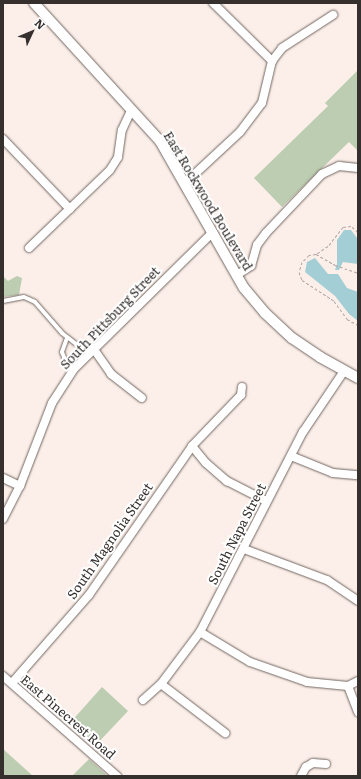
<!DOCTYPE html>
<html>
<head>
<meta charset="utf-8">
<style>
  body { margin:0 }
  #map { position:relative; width:361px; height:779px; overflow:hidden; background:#fcefe9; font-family:Literata,serif }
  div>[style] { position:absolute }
  .green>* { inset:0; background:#bdcdb1 }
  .water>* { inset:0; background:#a4ced5 }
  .path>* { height:1px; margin-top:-0.5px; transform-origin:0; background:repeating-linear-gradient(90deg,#b1a7a3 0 3px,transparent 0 5px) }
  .roads { filter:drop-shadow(0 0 1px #716661) drop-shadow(0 0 1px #716661) }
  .service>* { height:4px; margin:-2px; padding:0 2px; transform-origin:2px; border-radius:2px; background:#fff }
  .minor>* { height:8px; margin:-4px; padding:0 4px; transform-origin:4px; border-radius:4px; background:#fff }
  .tertiary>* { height:10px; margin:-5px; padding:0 5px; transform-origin:5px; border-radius:5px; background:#fff }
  span { translate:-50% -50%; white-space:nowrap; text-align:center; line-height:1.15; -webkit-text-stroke:4px #fff; paint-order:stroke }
  .street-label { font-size:13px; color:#35302e }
  .frame { position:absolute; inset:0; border:4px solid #35302e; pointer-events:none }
  .north { position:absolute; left:12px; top:12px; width:40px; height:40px; -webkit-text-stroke:3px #fff; paint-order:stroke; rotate:46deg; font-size:11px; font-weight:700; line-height:16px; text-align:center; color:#35302e }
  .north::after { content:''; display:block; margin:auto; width:14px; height:18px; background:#35302e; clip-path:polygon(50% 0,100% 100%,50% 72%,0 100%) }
</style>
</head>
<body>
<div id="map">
  <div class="green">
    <div style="clip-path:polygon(358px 70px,358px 151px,349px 142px,282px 207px,254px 178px,328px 106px,325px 103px)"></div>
    <div style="clip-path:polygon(3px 276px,8px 281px,17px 276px,22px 278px,19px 295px,3px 297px)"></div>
    <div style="clip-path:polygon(102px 687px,128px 711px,95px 746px,69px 724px)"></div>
    <div style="clip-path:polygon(3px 749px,33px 776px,3px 776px)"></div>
    <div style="clip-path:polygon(89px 759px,108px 776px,72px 776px)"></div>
  </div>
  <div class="water">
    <div style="clip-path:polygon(344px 230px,351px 230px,357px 238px,358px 264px,343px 262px,339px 270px,335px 270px,337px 264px,337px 240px)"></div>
    <div style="clip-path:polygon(315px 258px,328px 274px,338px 274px,347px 288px,358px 292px,358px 321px,349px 314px,335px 296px,305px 272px,307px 262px)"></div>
  </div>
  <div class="path">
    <div style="left:358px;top:232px;width:9px;rotate:-139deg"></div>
    <div style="left:351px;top:226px;width:8px;rotate:173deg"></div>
    <div style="left:343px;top:227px;width:24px;rotate:128deg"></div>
    <div style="left:328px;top:246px;width:14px;rotate:146deg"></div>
    <div style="left:316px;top:254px;width:22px;rotate:30deg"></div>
    <div style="left:335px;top:265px;width:24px;rotate:19deg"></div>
    <div style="left:316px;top:254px;width:7px;rotate:172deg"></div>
    <div style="left:309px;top:255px;width:10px;rotate:135deg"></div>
    <div style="left:302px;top:262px;width:10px;rotate:107deg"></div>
    <div style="left:299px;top:272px;width:9px;rotate:69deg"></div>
    <div style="left:302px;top:280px;width:38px;rotate:33deg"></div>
    <div style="left:334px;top:301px;width:22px;rotate:54deg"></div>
    <div style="left:347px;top:319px;width:13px;rotate:29deg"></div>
  </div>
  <div class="roads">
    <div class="service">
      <div style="left:3px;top:301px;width:21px;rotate:-11deg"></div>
      <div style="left:24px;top:297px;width:12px;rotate:24deg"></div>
      <div style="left:35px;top:302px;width:41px;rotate:48.9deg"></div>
      <div style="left:62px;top:333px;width:33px;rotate:38deg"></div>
      <div style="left:67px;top:338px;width:15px;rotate:110deg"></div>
      <div style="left:62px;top:352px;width:9px;rotate:69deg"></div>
      <div style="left:65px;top:360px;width:13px;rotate:45deg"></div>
    </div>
    <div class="minor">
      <div style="left:213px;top:3px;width:83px;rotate:44.5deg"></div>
      <div style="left:3px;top:139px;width:97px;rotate:46.3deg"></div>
      <div style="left:184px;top:184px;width:76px;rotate:-42.9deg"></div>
      <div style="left:240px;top:132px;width:36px;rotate:-53deg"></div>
      <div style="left:262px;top:103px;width:43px;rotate:-76.6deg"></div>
      <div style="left:272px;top:61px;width:16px;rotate:-52deg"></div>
      <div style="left:282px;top:48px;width:61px;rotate:-32.9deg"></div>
      <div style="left:29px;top:248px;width:112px;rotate:-43.9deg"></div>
      <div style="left:110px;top:170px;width:15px;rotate:-58deg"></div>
      <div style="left:118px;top:157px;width:27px;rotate:-82deg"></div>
      <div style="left:122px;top:130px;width:23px;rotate:-65deg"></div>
      <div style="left:237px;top:275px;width:17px;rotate:-33deg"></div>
      <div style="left:251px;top:266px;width:22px;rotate:-74deg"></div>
      <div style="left:257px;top:245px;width:15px;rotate:-53deg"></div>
      <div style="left:266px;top:233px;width:81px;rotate:-46.5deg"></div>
      <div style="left:322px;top:174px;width:19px;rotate:-25deg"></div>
      <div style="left:339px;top:166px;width:19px;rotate:6deg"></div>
      <div style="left:93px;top:348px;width:32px;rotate:55deg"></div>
      <div style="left:111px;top:374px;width:39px;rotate:38deg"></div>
      <div style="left:192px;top:446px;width:22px;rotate:51deg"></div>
      <div style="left:206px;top:463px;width:28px;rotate:41deg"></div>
      <div style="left:227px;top:481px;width:44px;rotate:27.1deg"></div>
      <div style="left:291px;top:456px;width:45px;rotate:22deg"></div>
      <div style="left:333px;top:473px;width:25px;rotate:5deg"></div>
      <div style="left:3px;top:478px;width:19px;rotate:25deg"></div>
      <div style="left:3px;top:519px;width:37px;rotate:-63deg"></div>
      <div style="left:20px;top:486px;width:89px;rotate:-68.9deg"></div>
      <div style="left:52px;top:403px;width:40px;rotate:-57.1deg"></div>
      <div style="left:74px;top:369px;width:194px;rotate:-44.6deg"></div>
      <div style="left:244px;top:549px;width:89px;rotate:20.5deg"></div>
      <div style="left:327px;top:580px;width:37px;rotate:34deg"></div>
      <div style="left:200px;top:632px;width:58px;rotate:31deg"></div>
      <div style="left:250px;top:662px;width:60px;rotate:19.3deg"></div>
      <div style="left:307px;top:682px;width:41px;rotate:5.6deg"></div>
      <div style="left:348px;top:686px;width:11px;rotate:-27deg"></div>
      <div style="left:3px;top:676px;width:152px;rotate:41.3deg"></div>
      <div style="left:12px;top:683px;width:117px;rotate:-48.8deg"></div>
      <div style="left:89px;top:595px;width:181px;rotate:-55.3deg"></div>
      <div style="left:192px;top:446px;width:71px;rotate:-46.1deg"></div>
      <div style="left:241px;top:395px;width:8px;rotate:-83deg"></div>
      <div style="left:161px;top:684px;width:81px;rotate:37.4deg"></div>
      <div style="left:348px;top:686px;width:28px;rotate:69deg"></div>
      <div style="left:143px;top:700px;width:24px;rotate:-42deg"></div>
      <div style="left:161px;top:684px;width:65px;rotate:-53.1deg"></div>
      <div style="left:200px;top:632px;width:225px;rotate:-62.8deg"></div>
      <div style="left:303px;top:432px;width:73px;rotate:-56.1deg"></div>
      <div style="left:301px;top:776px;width:10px;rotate:-61deg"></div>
      <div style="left:306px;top:767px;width:8px;rotate:-30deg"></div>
      <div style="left:313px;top:763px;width:13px;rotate:4deg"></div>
    </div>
    <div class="tertiary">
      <div style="left:34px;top:3px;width:187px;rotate:47.6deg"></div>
      <div style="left:160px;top:141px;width:169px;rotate:60.3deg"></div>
      <div style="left:244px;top:288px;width:33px;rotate:50deg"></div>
      <div style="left:265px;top:313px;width:37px;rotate:43deg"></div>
      <div style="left:292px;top:338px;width:34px;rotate:34deg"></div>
      <div style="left:320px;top:357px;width:43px;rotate:28.9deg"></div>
    </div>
  </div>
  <div class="street-label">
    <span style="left:208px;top:201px;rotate:59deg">East Rockwood Boulevard</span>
    <span style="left:110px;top:318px;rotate:-46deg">South Pittsburg Street</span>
    <span style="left:237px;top:534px;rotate:-63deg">South Napa Street</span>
    <span style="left:110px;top:541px;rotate:-55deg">South Magnolia Street</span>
    <span style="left:68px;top:717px;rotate:41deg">East Pinecrest Road</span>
  </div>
  <div class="frame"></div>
  <div class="north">N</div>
</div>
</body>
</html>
